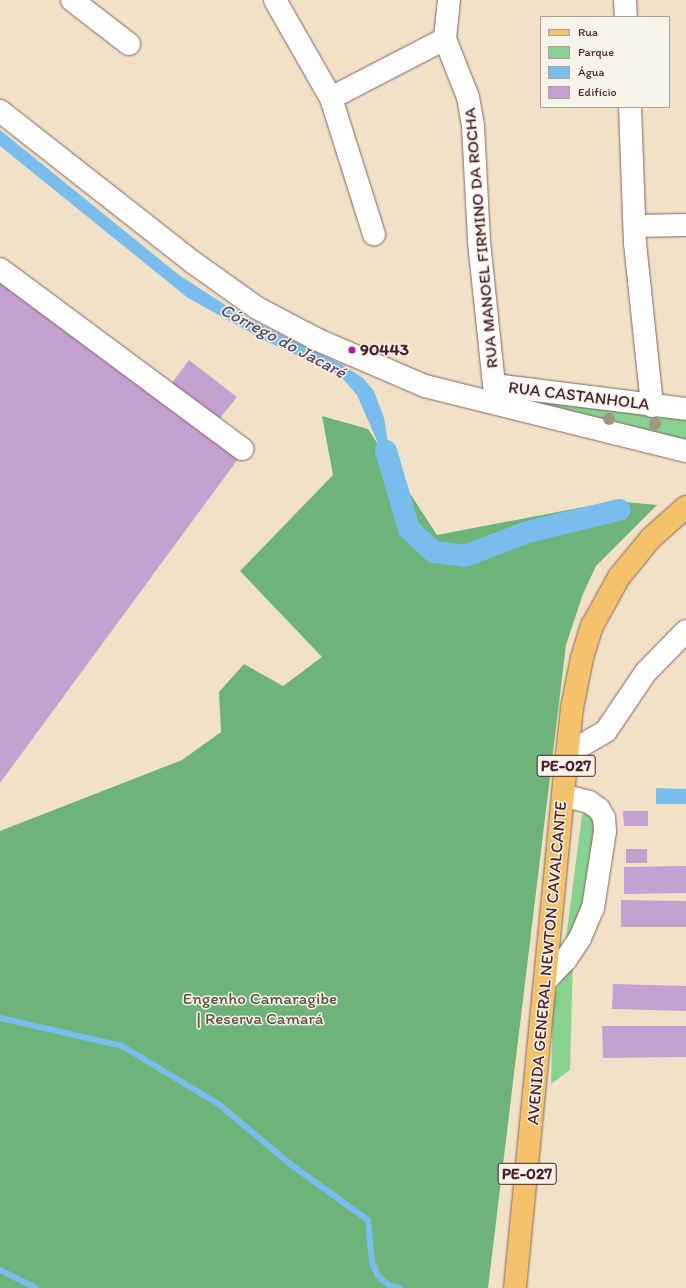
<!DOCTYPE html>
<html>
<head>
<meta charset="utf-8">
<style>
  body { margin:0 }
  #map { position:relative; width:686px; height:1288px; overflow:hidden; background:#f1e2c7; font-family:Itim,sans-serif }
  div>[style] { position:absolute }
  .green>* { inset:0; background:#88d28f }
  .forest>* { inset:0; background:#6eb47a }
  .water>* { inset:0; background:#79bdef }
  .stream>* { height:6px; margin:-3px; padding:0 3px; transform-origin:3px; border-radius:3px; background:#79bdef }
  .canal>* { height:22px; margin:-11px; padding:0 11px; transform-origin:11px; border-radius:11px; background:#79bdef }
  .building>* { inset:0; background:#c5a1d1 }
  .roads { filter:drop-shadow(0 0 1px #846362) drop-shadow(0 0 1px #846362) }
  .minor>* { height:22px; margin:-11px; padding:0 11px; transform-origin:11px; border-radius:11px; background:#fff }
  .major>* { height:22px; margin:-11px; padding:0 11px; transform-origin:11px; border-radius:11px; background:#f3c26a }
  .trees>* { width:12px; height:12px; margin:-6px; border-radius:50%; background:#a09482 }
  .dots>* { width:11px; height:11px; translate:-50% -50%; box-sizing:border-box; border:2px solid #f7f3e8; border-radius:50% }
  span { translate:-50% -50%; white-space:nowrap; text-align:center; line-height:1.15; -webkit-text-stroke:3px #f7f3e8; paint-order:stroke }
  .shield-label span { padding:1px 3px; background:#f7f3e8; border:1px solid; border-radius:3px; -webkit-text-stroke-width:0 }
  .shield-label { font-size:16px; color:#4a1f2b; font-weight:700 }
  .street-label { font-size:17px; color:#4a1f2b }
  .poi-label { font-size:17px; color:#4a1f2b; font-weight:700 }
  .left { translate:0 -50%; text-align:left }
  .park-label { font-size:17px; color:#5d5549 }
  .water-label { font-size:18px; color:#584e66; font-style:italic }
  .legend { position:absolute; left:540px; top:16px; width:130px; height:92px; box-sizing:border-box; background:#f7f3e8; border:1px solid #b29e9c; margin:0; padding:5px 7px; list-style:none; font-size:12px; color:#4a1f2b }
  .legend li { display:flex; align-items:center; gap:8px; height:20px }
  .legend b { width:20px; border:1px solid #b29e9c }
</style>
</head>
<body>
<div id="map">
  <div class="green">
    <div style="clip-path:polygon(487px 396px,686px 419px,686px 442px)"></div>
    <div style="clip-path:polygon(590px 811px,596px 821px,588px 904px,565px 946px,582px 815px)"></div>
    <div style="clip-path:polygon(573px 955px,570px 1070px,551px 1084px,553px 996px)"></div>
  </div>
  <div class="forest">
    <div style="clip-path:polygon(322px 416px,368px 429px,437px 535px,615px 501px,657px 505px,596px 566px,583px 594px,566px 645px,488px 1288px,0 1288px,0 831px,182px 760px,221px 732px,219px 692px,244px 664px,283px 686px,322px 657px,240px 571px,333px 475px)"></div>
  </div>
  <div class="water">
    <div style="clip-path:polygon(0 130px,179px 275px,239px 314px,341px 364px,363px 378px,374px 391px,384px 418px,394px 480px,357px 395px,343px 379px,333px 372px,266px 341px,188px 298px,0 146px)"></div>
    <div style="clip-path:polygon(656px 788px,686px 789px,686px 804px,656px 804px)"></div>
  </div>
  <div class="stream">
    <div style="left:0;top:1018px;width:125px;rotate:12.9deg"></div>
    <div style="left:122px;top:1046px;width:114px;rotate:31deg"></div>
    <div style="left:220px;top:1105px;width:92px;rotate:40.1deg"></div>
    <div style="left:290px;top:1164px;width:96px;rotate:35.7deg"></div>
    <div style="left:368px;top:1220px;width:42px;rotate:84.6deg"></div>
    <div style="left:372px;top:1262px;width:15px;rotate:67deg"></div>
    <div style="left:378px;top:1276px;width:16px;rotate:40deg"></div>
    <div style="left:390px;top:1286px;width:10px;rotate:11deg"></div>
    <div style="left:0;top:1270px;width:40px;rotate:26.6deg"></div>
  </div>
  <div class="canal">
    <div style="left:386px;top:451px;width:81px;rotate:73.6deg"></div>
    <div style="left:409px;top:529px;width:34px;rotate:43deg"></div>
    <div style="left:434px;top:552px;width:31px;rotate:7deg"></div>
    <div style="left:465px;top:556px;width:67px;rotate:-20.9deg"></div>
    <div style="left:528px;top:532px;width:94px;rotate:-13.6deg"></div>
  </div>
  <div class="building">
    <div style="clip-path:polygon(0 283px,238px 459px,0 783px)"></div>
    <div style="clip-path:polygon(189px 360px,237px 397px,213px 427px,166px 391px)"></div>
    <div style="clip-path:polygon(623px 811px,648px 811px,648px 826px,624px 826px)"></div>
    <div style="clip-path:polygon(626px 849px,647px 849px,647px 863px,626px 863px)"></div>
    <div style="clip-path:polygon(686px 866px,686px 893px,624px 894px,624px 867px)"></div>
    <div style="clip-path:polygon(621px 900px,686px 901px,686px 927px,621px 927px)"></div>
    <div style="clip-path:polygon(613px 984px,686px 986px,686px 1011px,612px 1009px)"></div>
    <div style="clip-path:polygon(602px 1026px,686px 1026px,686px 1057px,603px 1058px)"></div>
  </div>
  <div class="roads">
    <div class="minor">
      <div style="left:72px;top:0;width:72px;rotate:37.7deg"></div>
      <div style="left:275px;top:0;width:113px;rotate:60.3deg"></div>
      <div style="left:331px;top:98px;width:143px;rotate:72.5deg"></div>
      <div style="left:449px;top:0;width:39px;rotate:96deg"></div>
      <div style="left:445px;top:39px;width:62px;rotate:68.4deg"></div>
      <div style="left:468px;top:97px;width:29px;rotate:80deg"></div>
      <div style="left:473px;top:126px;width:116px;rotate:87deg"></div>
      <div style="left:479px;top:242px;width:144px;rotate:84deg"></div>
      <div style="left:625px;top:0;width:17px;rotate:87deg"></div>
      <div style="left:331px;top:98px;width:128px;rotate:-27.4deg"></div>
      <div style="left:630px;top:107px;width:136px;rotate:87.9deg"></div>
      <div style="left:635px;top:243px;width:164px;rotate:84deg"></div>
      <div style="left:0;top:111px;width:246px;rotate:38.1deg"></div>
      <div style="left:194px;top:263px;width:77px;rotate:35.5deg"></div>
      <div style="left:257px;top:308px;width:69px;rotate:27.7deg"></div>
      <div style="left:318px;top:340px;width:116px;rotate:23.3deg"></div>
      <div style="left:425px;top:386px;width:269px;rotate:14deg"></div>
      <div style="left:635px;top:226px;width:51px;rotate:-1.1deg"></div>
      <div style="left:0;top:269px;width:302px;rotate:36.6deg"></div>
      <div style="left:494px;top:385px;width:193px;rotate:7.1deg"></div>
      <div style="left:567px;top:754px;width:45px;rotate:-30.5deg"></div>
      <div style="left:606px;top:731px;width:71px;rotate:-55.9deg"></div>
      <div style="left:646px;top:672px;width:57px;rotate:-45.7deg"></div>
      <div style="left:546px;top:980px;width:29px;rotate:-46deg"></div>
      <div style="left:566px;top:959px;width:25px;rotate:-56deg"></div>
      <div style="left:580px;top:938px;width:33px;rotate:-67deg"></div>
      <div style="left:593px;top:908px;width:78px;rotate:-81.1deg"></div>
      <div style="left:605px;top:831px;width:13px;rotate:-94deg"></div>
      <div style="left:604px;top:818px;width:10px;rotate:-119deg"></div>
      <div style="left:599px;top:809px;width:12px;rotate:-145deg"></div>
      <div style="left:589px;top:802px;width:27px;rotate:-165deg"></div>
    </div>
    <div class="major">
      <div style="left:515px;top:1288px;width:506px;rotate:-84.45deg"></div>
      <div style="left:564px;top:784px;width:76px;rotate:-84deg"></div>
      <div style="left:572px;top:708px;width:51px;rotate:-78.7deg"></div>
      <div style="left:582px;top:658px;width:34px;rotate:-73deg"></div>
      <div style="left:592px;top:626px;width:56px;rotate:-61.1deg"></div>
      <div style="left:619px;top:577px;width:50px;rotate:-50.6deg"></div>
      <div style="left:651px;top:538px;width:47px;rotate:-41.5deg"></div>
    </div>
  </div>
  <div class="trees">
    <div style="left:609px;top:419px"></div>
    <div style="left:655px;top:424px"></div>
  </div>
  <div class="dots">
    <div style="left:352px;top:350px;background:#b5179e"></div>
  </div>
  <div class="shield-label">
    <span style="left:566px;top:766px">PE-027</span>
    <span style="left:527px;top:1174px">PE-027</span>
  </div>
  <div class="street-label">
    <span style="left:481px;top:238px;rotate:-95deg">RUA MANOEL FIRMINO DA ROCHA</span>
    <span style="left:579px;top:396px;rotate:7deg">RUA CASTANHOLA</span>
    <span style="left:547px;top:963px;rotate:-85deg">AVENIDA GENERAL NEWTON CAVALCANTE</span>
  </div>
  <div class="poi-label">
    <span class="left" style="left:360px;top:350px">90443</span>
  </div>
  <div class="park-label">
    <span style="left:260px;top:1009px">Engenho Camaragibe<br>| Reserva Camará</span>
  </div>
  <div class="water-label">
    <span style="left:283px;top:341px;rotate:28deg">Córrego do Jacaré</span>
  </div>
  <ul class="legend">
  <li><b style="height:5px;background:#f3c26a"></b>Rua</li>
  <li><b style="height:11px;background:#88d28f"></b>Parque</li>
  <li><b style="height:11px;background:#79bdef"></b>Água</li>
  <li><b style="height:11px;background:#c5a1d1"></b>Edifício</li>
  </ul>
</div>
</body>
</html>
